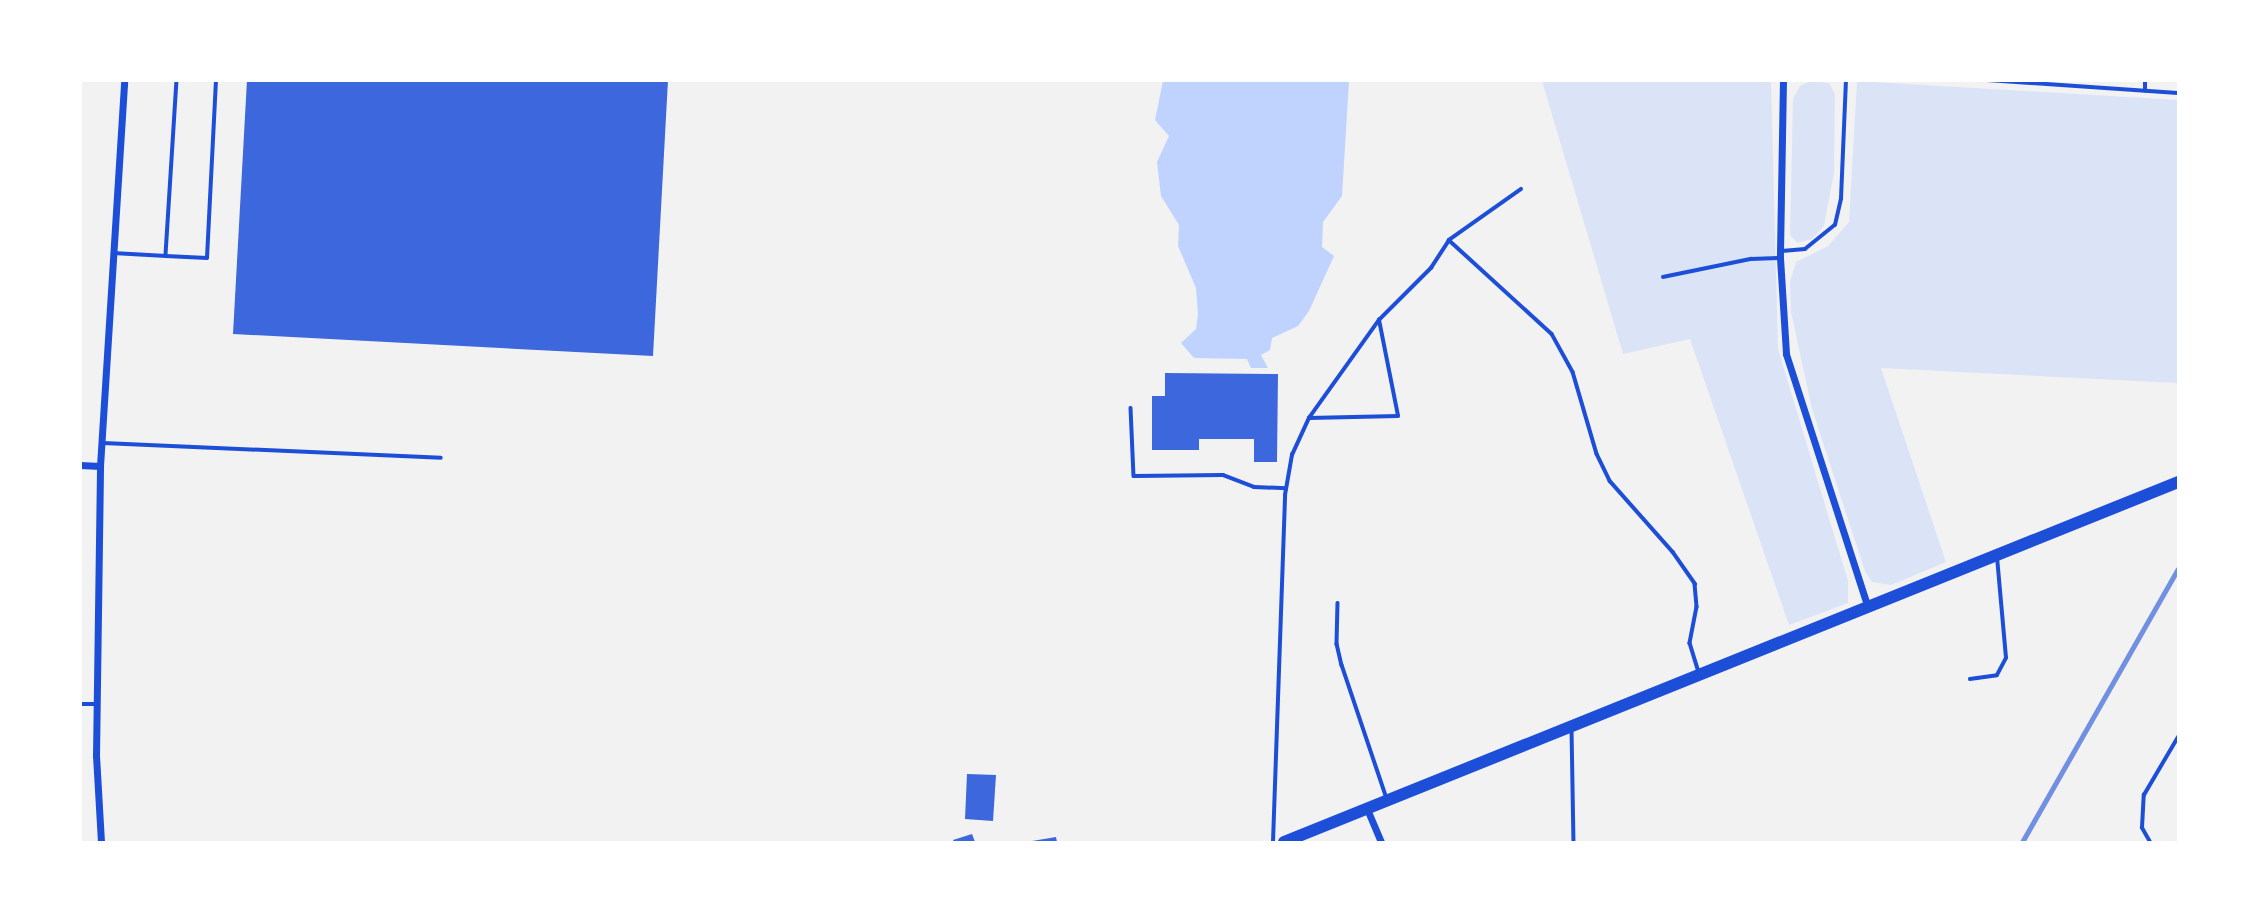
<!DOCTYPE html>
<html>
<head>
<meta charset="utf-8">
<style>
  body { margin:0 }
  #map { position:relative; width:2259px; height:923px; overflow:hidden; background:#f2f2f2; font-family:Quicksand,sans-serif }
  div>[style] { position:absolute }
  .green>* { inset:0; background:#dbe4f7 }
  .water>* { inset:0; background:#bfd3fe }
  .building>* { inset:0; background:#3d67dc }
  .service>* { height:3.5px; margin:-1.75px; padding:0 1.75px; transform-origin:1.75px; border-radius:1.75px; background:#1d4ed8 }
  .minor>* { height:7px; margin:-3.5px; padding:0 3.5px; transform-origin:3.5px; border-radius:3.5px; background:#1d4ed8 }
  .primary>* { height:12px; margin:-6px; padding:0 6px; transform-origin:6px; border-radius:6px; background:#1d4ed8 }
  .rail>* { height:5px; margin:-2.5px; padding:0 2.5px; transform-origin:2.5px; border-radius:2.5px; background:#7290e2 }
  span { translate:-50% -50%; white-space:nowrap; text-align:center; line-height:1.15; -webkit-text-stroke:7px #fff; paint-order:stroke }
  .frame { position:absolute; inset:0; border:82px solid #fff; pointer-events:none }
</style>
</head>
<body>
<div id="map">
  <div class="green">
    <div style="clip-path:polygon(1542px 81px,1771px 81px,1778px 349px,1848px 581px,1848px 603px,1789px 625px,1690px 339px,1623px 354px)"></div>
    <div style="clip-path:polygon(1811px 81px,1829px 83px,1835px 94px,1834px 173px,1824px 226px,1812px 239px,1797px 243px,1790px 235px,1793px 99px,1800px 86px)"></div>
    <div style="clip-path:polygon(1857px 81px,2178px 100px,2178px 383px,1881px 368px,1946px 562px,1891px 585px,1872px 582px,1865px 571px,1812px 409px,1791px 312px,1790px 282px,1796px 262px,1828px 246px,1849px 222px)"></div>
  </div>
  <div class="water">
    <div style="clip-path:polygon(1163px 81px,1349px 81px,1342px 196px,1323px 222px,1322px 247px,1334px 256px,1309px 311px,1298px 326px,1272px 338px,1270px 350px,1261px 355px,1268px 368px,1251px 368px,1247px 359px,1194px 358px,1181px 343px,1196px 329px,1198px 314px,1196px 288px,1178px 246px,1179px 225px,1161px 196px,1157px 162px,1169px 136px,1155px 120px)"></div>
  </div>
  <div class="building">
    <div style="clip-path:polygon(247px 80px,668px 80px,653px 356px,233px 334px)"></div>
    <div style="clip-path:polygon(1165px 373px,1278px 374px,1277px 462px,1254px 462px,1254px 439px,1199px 439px,1199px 450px,1152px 450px,1152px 396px,1165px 396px)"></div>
    <div style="clip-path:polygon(967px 774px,996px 775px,993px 821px,965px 819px)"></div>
    <div style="clip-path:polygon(972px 834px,975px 842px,954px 842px,953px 840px)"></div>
    <div style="clip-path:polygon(1056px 837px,1057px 842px,1032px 842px,1032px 841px)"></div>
  </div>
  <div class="service">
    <div style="left:177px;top:80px;width:176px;rotate:93.6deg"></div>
    <div style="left:166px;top:256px;width:41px;rotate:2.8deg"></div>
    <div style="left:207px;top:258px;width:178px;rotate:-87.1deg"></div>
    <div style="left:1987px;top:80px;width:191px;rotate:3.9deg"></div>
    <div style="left:2145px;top:91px;width:11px;rotate:-90deg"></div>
    <div style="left:1449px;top:240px;width:139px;rotate:42.4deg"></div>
    <div style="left:1552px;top:334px;width:43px;rotate:61.1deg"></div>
    <div style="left:1573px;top:372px;width:85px;rotate:73.7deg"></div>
    <div style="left:1597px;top:454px;width:30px;rotate:64deg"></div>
    <div style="left:1610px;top:481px;width:95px;rotate:48.4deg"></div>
    <div style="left:1673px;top:552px;width:39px;rotate:55deg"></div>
    <div style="left:1695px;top:584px;width:23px;rotate:85deg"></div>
    <div style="left:1697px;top:607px;width:37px;rotate:101deg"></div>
    <div style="left:1690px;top:643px;width:31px;rotate:73deg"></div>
    <div style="left:1782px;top:251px;width:23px;rotate:-5deg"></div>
    <div style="left:1805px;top:249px;width:38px;rotate:-39deg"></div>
    <div style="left:1835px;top:225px;width:27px;rotate:-77deg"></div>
    <div style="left:1841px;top:199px;width:119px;rotate:-87.6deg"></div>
    <div style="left:113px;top:253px;width:53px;rotate:3.2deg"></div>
    <div style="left:1663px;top:277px;width:90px;rotate:-11.6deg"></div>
    <div style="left:1751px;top:259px;width:27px;rotate:-2deg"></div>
    <div style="left:1131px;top:408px;width:68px;rotate:87.5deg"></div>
    <div style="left:1134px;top:476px;width:89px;rotate:-0.6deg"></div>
    <div style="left:1223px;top:475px;width:33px;rotate:21deg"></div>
    <div style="left:1254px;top:487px;width:32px;rotate:2deg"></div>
    <div style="left:1309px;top:418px;width:89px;rotate:-1.3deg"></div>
    <div style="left:1398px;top:416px;width:98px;rotate:-101.2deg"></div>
    <div style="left:103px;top:443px;width:338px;rotate:2.5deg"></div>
    <div style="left:1338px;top:603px;width:41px;rotate:91.4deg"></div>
    <div style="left:1337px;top:644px;width:22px;rotate:77deg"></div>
    <div style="left:1342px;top:665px;width:141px;rotate:71.4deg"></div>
    <div style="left:1970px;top:679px;width:27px;rotate:-8deg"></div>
    <div style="left:1997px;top:675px;width:19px;rotate:-62deg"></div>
    <div style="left:2006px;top:658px;width:100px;rotate:-95.1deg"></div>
    <div style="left:80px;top:704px;width:17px"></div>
    <div style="left:1572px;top:729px;width:113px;rotate:89deg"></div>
    <div style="left:1273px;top:842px;width:347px;rotate:-88deg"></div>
    <div style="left:1285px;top:495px;width:41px;rotate:-80.1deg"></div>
    <div style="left:1292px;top:455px;width:41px;rotate:-65.3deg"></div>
    <div style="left:1309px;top:418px;width:120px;rotate:-54.5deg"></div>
    <div style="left:1379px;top:320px;width:74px;rotate:-45deg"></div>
    <div style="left:1431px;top:268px;width:33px;rotate:-57deg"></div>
    <div style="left:1449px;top:240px;width:88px;rotate:-35.3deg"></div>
    <div style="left:2150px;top:842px;width:16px;rotate:-120deg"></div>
    <div style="left:2142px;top:828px;width:33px;rotate:-87deg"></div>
    <div style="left:2144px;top:795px;width:67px;rotate:-59.6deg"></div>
  </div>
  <div class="minor">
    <div style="left:1783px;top:80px;width:178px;rotate:91deg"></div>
    <div style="left:1780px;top:258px;width:96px;rotate:86.4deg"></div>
    <div style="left:1786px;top:354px;width:267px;rotate:72.1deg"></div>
    <div style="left:80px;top:465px;width:20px;rotate:3deg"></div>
    <div style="left:1367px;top:809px;width:36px;rotate:67deg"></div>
    <div style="left:101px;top:842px;width:86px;rotate:-93.3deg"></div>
    <div style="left:96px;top:756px;width:290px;rotate:-89.2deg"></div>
    <div style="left:100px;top:466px;width:387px;rotate:-86.4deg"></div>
  </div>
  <div class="primary">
    <div style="left:1284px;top:842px;width:964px;rotate:-21.93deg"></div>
  </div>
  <div class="rail">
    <div style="left:2022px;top:842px;width:314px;rotate:-60.3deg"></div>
  </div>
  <div class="frame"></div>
</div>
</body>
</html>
